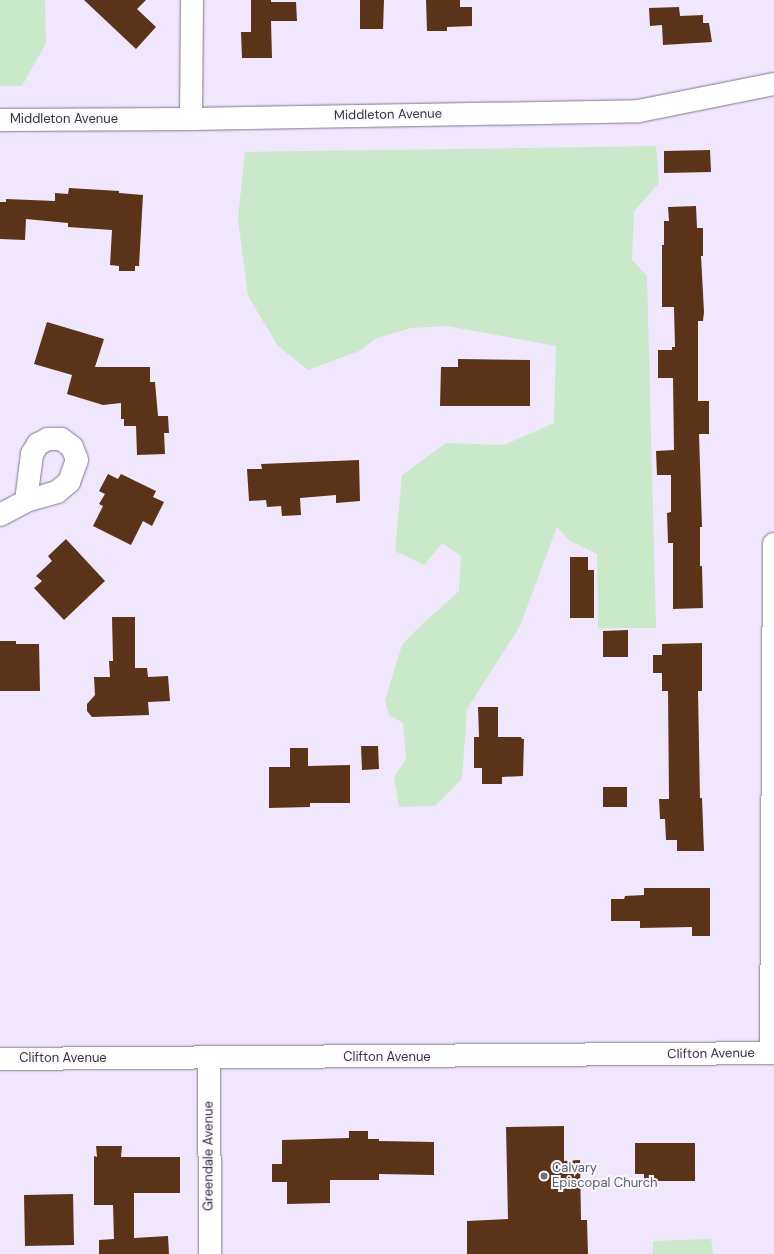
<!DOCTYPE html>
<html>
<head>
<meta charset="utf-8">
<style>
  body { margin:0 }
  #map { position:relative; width:774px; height:1254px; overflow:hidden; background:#f1e7fd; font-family:"DM Sans",sans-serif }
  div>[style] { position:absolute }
  .green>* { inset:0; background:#cae8ca }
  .building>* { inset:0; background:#5b3318 }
  .roads { filter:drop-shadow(0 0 1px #80778a) drop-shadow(0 0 1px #80778a) }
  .street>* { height:22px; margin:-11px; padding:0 11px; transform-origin:11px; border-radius:11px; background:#fff }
  .secondary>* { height:22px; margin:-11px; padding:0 11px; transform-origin:11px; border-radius:11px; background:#fff }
  .dots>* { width:11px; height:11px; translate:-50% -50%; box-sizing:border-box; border:2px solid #faf8fd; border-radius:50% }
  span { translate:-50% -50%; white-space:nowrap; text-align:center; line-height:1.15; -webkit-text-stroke:4px #faf8fd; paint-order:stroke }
  .street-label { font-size:13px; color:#38343d }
  .worship-label { font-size:13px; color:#5b616d }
  .left { translate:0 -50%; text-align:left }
</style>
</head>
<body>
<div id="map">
  <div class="green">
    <div style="clip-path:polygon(0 0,45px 0,46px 43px,22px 86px,0 86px)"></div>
    <div style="clip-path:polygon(656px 146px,659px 183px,634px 211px,632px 260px,647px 276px,656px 628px,598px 628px,597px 554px,570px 541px,557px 527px,520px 626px,467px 709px,462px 779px,435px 806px,399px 807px,394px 777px,406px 759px,403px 723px,389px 715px,385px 700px,402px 645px,418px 628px,459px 591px,461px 556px,442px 543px,424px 565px,395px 551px,402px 475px,446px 443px,504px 445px,554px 423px,556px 346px,447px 326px,411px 328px,377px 338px,359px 351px,308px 370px,278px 346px,248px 296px,238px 219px,245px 152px)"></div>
    <div style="clip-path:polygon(711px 1239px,713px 1254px,653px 1254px,653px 1241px)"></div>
  </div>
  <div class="building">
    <div style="clip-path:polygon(84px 0,146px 0,137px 9px,156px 27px,136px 49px)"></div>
    <div style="clip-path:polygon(251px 0,271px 0,271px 2px,296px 2px,297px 21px,271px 21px,272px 58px,242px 58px,241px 32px,251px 32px)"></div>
    <div style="clip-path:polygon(360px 0,384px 0,383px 29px,360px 29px)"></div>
    <div style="clip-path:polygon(426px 0,460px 0,460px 7px,472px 7px,472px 26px,447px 27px,447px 31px,427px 31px)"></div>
    <div style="clip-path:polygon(679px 7px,680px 16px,703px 15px,703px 23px,709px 23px,712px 42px,663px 45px,662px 25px,650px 26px,649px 8px)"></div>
    <div style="clip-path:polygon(710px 150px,711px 172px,664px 173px,664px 151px)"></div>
    <div style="clip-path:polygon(69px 188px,119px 191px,119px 193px,143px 195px,139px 266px,135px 266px,135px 271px,119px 271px,119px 266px,110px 265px,112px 230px,68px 227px,68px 223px,26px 219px,25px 240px,0 239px,0 202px,6px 202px,6px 199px,55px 201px,55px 193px,68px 194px)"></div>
    <div style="clip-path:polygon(696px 206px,697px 228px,703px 228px,703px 256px,701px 256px,704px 312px,703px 321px,698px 321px,698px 401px,709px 401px,709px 434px,699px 434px,702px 527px,700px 527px,700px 566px,702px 566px,703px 608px,673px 609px,673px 543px,668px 543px,667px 513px,671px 512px,671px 475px,657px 475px,656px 451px,674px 450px,673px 378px,658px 378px,658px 350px,672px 350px,672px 347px,675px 347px,674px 307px,662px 307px,662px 245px,664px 245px,664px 221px,669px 221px,668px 207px)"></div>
    <div style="clip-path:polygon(47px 322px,104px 339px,95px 367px,150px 367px,150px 382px,155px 382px,158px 416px,168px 416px,169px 433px,164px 433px,165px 454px,137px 455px,136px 426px,124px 426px,124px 419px,121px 419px,121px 403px,103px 405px,67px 394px,72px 375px,34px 364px)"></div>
    <div style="clip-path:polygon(458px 359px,530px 360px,530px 406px,440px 406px,441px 367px,458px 367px)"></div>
    <div style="clip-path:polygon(359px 460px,360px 501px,336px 503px,336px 495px,300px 498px,301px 515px,282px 516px,281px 506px,267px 507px,266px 500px,249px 501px,247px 469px,262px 469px,261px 464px)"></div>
    <div style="clip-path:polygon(108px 474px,118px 479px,121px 474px,156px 491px,153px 497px,164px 502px,152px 526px,143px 521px,131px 545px,93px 526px,103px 506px,99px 504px,105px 494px,99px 491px)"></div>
    <div style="clip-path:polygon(66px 539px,105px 581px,64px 620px,34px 588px,42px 581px,36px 576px,52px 561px,48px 556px)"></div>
    <div style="clip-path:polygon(570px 557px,588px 557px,588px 570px,594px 570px,594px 618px,570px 618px)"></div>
    <div style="clip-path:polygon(112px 617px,135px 617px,135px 668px,147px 668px,148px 677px,168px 676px,170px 701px,148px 702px,149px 715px,92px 717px,87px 711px,87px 704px,95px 695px,94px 677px,110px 677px,109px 661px,113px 661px)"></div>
    <div style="clip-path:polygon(628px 630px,628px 657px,603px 657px,603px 631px)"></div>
    <div style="clip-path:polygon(0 641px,16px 641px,16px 644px,39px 644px,40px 691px,0 691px)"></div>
    <div style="clip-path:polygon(702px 643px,702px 691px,698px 691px,700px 798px,702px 798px,704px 851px,677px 851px,677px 840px,666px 840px,665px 819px,660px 819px,659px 799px,669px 799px,668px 691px,662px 691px,662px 673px,653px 673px,653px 655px,662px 655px,662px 644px)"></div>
    <div style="clip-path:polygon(478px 707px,498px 707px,498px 737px,521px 737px,522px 739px,524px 739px,523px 776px,502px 777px,502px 784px,482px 784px,482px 768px,474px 768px,474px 737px,479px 737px)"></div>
    <div style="clip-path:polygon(361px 746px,378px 746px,379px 769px,362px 770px)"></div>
    <div style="clip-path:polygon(290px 748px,308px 748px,308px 766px,350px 765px,350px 803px,310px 803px,310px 807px,269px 808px,269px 767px,290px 767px)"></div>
    <div style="clip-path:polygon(603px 787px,627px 787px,627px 807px,603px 807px)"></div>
    <div style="clip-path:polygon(644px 888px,710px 888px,710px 936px,692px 936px,692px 927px,640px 928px,640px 921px,611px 921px,611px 899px,624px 899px,625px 896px,644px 895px)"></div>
    <div style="clip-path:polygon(564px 1126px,564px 1161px,580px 1160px,581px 1220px,587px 1220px,588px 1254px,467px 1254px,467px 1221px,508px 1219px,506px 1127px)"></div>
    <div style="clip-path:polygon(349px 1131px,368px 1131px,368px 1139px,379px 1139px,379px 1141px,434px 1142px,434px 1175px,379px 1174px,379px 1180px,330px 1180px,330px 1203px,287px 1204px,287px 1182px,272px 1182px,272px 1164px,282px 1164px,282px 1140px,349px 1138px)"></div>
    <div style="clip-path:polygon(635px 1143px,695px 1143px,695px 1181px,644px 1181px,644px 1174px,635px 1174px)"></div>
    <div style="clip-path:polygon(96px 1146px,122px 1146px,121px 1157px,180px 1157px,180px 1193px,134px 1193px,134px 1238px,168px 1236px,169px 1254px,99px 1254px,99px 1240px,114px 1239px,113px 1205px,94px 1205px,94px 1156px,97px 1157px)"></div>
    <div style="clip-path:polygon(73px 1194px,74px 1245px,25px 1246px,24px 1195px)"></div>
  </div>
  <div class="roads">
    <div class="street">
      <div style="left:191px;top:119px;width:119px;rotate:-89.5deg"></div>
      <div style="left:0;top:120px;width:191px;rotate:-0.3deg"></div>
      <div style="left:191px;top:119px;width:448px;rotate:-1deg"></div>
      <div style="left:639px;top:111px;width:138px;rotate:-11.3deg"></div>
      <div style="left:0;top:515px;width:30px;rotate:-28deg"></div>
      <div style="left:26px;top:501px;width:32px;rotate:-16deg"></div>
      <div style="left:57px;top:492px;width:16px;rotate:-40deg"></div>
      <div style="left:69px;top:482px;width:23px;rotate:-70deg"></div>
      <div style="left:77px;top:460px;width:14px;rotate:-111deg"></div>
      <div style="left:72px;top:447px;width:14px;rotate:-144deg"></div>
      <div style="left:61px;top:439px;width:13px;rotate:180deg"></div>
      <div style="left:48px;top:439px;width:11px;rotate:153deg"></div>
      <div style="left:38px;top:444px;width:12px;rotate:121deg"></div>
      <div style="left:32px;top:454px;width:47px;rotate:97.3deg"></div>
      <div style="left:771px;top:1053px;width:509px;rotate:-89.66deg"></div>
      <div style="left:209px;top:1058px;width:196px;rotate:89.7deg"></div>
    </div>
    <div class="secondary">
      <div style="left:0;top:1059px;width:774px;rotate:-0.44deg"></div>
    </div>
  </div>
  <div class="dots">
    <div style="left:544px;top:1176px;background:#6b7280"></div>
  </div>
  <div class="street-label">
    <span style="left:388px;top:115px;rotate:-1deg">Middleton Avenue</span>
    <span style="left:64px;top:119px">Middleton Avenue</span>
    <span style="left:711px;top:1054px;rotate:-1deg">Clifton Avenue</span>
    <span style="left:387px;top:1057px">Clifton Avenue</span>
    <span style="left:63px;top:1058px">Clifton Avenue</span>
    <span style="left:209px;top:1156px;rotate:-90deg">Greendale Avenue</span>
  </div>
  <div class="worship-label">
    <span class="left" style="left:552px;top:1176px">Calvary<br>Episcopal Church</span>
  </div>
</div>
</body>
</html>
